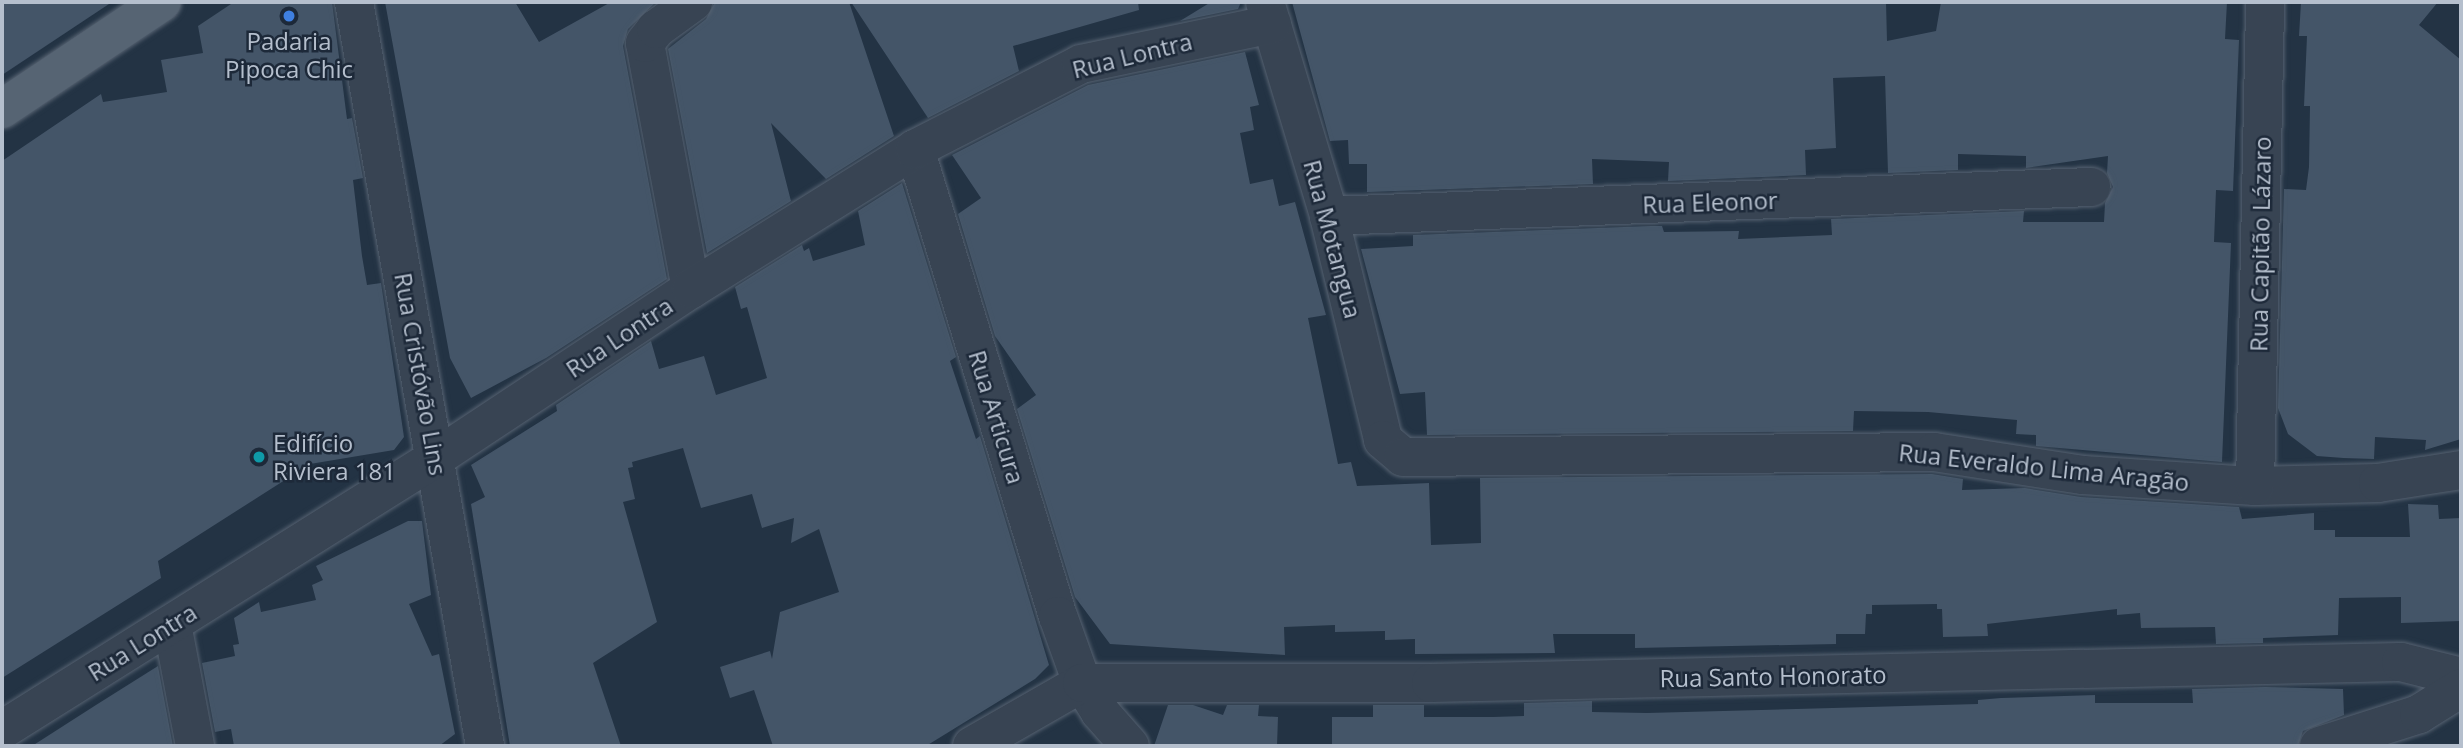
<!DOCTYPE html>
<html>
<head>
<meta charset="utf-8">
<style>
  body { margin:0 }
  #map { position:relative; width:2463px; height:748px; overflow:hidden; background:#233344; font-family:"Open Sans",sans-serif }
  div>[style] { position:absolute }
  .building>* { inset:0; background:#445568 }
  .roads { filter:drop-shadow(0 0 2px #566271) drop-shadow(0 0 2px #566271) }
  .minor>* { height:38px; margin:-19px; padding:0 19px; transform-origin:19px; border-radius:19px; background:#384453 }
  .major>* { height:38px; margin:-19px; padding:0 19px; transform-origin:19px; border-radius:19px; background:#566473 }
  .dots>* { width:19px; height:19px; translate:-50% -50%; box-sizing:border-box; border:4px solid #1d2939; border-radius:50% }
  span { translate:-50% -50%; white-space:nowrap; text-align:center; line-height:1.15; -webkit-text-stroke:5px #1d2939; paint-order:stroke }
  .poi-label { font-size:24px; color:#b5bfcd }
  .left { translate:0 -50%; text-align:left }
  .street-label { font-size:24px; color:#b5bfcd }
  .frame { position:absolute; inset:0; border:4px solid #b5bfcd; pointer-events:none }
</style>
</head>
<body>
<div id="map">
  <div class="building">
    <div style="clip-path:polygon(2px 2px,112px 2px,2px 75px)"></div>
    <div style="clip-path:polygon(234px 2px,332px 2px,347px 119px,352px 118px,363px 178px,353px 180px,362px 256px,367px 285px,381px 283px,404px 437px,394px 450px,310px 464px,158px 561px,161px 578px,2px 678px,2px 161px,101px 94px,103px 102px,167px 92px,161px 60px,203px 53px,198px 26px)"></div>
    <div style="clip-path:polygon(385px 2px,515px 2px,539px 42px,611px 2px,656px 2px,628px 29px,623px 46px,667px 279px,546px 358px,471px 398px,450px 358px)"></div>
    <div style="clip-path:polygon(715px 2px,849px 2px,894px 136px,826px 179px,771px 123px,791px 201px,707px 253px,668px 49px,706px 19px)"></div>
    <div style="clip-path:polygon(851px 2px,1138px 2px,1139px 10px,1013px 46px,1019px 71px,928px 118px)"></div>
    <div style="clip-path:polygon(1211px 2px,1241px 2px,1238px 9px,1180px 21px)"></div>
    <div style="clip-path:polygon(1292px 2px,1886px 2px,1887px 41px,1936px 31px,1941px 2px,2227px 2px,2225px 39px,2239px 40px,2233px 191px,2216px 190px,2214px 242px,2231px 243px,2222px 462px,2036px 446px,2036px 435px,2016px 434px,2017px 420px,1928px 412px,1854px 411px,1853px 431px,1427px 435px,1425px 392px,1400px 394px,1361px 249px,1413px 246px,1413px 235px,1651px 226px,1662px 226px,1664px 232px,1739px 231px,1738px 239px,1832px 235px,1831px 219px,2024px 211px,2023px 222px,2104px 222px,2105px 203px,2113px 187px,2107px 173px,2108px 156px,2026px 168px,2026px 156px,1958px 154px,1958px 170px,1888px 173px,1885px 76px,1833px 78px,1836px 148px,1805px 150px,1806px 175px,1668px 181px,1669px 162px,1592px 159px,1593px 184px,1367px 192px,1367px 164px,1349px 164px,1348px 140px,1330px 141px)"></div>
    <div style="clip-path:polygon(2301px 2px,2438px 2px,2419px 25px,2461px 60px,2461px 439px,2425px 450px,2426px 440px,2375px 437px,2374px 459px,2343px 458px,2317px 456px,2288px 434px,2278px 408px,2284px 189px,2306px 190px,2309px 167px,2310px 106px,2304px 106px,2307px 36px,2299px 36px)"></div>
    <div style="clip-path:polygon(1245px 52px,1259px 105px,1250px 107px,1254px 130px,1240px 133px,1250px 184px,1273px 179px,1279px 206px,1295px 202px,1326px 315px,1308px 318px,1338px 464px,1351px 462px,1357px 486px,1429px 483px,1431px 545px,1481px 543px,1480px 478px,1932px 474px,1963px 479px,1962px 490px,2025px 488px,2081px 497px,2239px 507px,2242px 519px,2314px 513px,2314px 530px,2335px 530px,2335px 537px,2410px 537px,2408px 504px,2438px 505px,2439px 519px,2461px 518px,2461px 621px,2401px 623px,2401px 597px,2339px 598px,2338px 635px,2263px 638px,2263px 643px,2216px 644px,2215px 627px,2141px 628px,2140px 613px,2117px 615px,2117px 609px,1987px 624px,1988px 636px,1943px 637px,1942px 609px,1937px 609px,1937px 604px,1872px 605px,1872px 614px,1866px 614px,1865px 634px,1836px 634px,1836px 644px,1635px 648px,1635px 634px,1553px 634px,1555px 653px,1415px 654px,1415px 639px,1385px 640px,1385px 631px,1335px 632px,1335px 625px,1284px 627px,1285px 655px,1110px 644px,1075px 597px,1017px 409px,1036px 395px,995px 336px,958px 214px,981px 198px,952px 155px,1088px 85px)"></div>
    <div style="clip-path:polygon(902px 183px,956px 357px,950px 361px,976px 439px,980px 436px,1049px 665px,1035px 679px,926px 746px,773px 746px,754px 690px,730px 698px,720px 667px,770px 651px,772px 659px,780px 612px,839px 592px,819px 529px,791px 543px,794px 518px,762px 528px,752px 494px,701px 508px,683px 448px,632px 462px,633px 467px,628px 468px,635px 499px,623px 502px,657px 622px,593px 663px,621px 746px,510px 746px,471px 504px,485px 497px,471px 465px,557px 411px,556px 405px,651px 341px,659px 369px,704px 356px,716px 395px,767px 378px,747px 307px,741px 309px,735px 287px,802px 245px,804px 251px,809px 248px,813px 261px,865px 245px,858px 211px)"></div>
    <div style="clip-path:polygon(408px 521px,422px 521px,431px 595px,409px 604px,432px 656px,439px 654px,455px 734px,439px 746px,234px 746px,231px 729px,215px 732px,202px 663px,235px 656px,233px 645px,239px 644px,234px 618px,259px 602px,261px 612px,316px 600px,312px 585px,323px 580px,316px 566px)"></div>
    <div style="clip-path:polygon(158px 666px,173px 746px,32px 746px,96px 705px)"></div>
    <div style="clip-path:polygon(2265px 687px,2343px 689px,2344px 715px,2303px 731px,2298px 746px,1332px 746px,1332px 717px,1373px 717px,1373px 705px,1424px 705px,1424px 717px,1493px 717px,1524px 716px,1524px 703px,1592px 701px,1592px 712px,1647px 713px,1978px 704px,1978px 700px,2001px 698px,2095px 695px,2095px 703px,2193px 703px,2192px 689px)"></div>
    <div style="clip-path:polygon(1168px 705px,1193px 705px,1223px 715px,1227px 705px,1259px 705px,1258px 716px,1278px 717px,1277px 746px,1154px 746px)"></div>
  </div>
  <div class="roads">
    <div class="minor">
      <div style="left:354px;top:2px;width:755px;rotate:80.01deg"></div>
      <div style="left:1265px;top:2px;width:223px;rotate:73.3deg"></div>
      <div style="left:1329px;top:216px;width:230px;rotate:76.4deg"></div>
      <div style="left:1383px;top:440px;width:26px;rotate:40deg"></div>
      <div style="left:1403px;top:457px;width:531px;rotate:-0.54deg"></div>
      <div style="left:1934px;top:452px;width:151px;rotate:8.8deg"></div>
      <div style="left:2083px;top:475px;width:172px;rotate:3.7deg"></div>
      <div style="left:2255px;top:486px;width:123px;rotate:-1.4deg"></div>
      <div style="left:2378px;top:483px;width:84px;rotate:-8.9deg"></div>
      <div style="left:915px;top:149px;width:488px;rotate:73deg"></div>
      <div style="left:1058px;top:616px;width:71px;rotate:70.3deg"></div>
      <div style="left:1082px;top:683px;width:34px;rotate:58deg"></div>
      <div style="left:1100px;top:712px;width:45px;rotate:48.6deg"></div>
      <div style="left:1329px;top:216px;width:763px;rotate:-2.18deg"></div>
      <div style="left:691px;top:289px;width:250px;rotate:-100.6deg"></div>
      <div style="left:645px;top:43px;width:18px;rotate:-52deg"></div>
      <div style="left:656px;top:29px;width:46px;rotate:-36.1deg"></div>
      <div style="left:2255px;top:486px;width:484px;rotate:-88.8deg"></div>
      <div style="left:172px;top:624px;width:124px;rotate:79.3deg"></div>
      <div style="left:2px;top:730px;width:514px;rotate:-32.11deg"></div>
      <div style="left:437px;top:457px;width:305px;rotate:-33.5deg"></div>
      <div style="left:691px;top:289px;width:264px;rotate:-32deg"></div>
      <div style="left:915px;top:149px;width:186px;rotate:-27.1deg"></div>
      <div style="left:1081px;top:64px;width:195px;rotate:-11.8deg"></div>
      <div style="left:972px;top:746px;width:127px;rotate:-29.8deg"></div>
      <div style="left:1082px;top:683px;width:349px"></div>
      <div style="left:1431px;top:683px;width:970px;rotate:-1.24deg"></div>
      <div style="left:2401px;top:662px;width:62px;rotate:14deg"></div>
      <div style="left:2319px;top:746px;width:105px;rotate:-17.7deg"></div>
      <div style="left:2419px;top:714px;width:49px;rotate:-31.8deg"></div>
    </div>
    <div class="major">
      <div style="left:2px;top:109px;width:192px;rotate:-33.8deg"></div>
    </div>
  </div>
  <div class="dots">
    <div style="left:289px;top:16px;background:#3f7fe0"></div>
    <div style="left:259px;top:457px;background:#0f9aa8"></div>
  </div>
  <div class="poi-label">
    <span style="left:289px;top:55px">Padaria<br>Pipoca Chic</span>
    <span class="left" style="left:273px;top:457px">Edifício<br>Riviera 181</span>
  </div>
  <div class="street-label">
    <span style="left:1132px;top:55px;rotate:-14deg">Rua Lontra</span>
    <span style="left:1710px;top:202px;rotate:-2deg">Rua Eleonor</span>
    <span style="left:1333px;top:239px;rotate:75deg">Rua Motangua</span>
    <span style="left:2260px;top:244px;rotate:-89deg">Rua Capitão Lázaro</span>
    <span style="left:619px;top:337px;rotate:-34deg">Rua Lontra</span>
    <span style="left:421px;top:374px;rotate:80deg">Rua Cristóvão Lins</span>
    <span style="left:997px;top:417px;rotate:73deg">Rua Articura</span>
    <span style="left:2044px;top:467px;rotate:6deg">Rua Everaldo Lima Aragão</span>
    <span style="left:142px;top:642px;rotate:-32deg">Rua Lontra</span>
    <span style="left:1773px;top:676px;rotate:-1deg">Rua Santo Honorato</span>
  </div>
  <div class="frame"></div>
</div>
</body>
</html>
